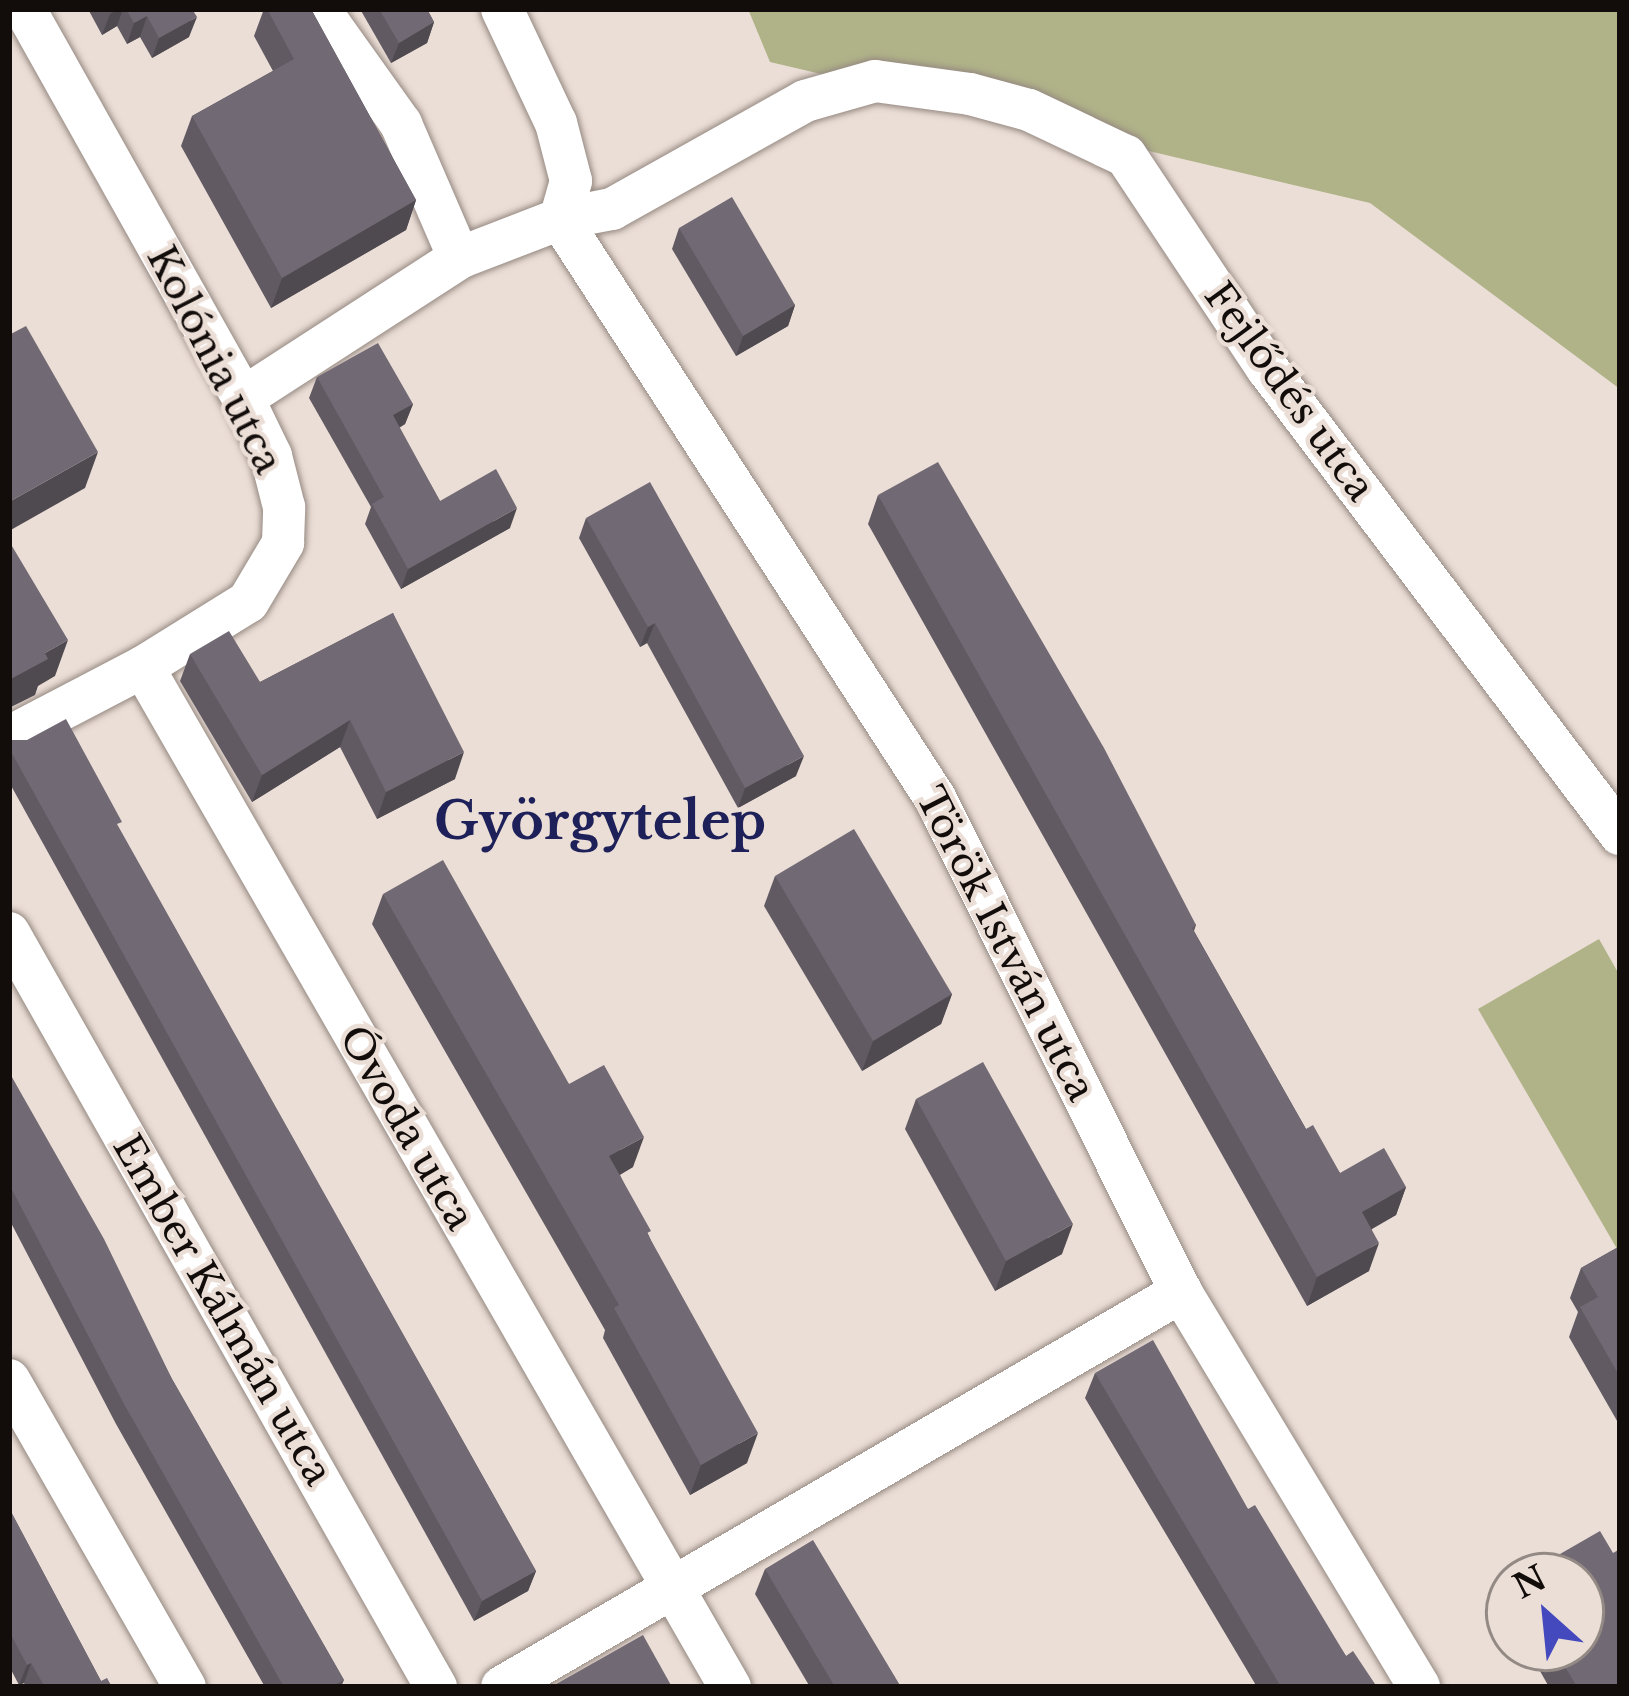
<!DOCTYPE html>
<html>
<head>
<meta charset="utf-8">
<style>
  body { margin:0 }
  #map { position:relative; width:1629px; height:1696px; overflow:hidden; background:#ebded6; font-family:"Libre Baskerville",serif }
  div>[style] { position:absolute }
  .green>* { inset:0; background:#b0b388 }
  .roads { filter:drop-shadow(0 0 3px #958982) drop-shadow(0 0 3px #958982) }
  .street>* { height:42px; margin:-21px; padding:0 21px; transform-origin:21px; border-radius:21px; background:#fff }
  .wall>* { inset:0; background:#615a63 }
  .shaded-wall>* { inset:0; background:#4f4a50 }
  .building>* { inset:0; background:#716973 }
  span { translate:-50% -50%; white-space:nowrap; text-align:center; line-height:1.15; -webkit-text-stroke:9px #ebded6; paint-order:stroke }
  .street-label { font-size:39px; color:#120d0b }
  .district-label { font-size:51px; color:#1d2059; font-weight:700 }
  .frame { position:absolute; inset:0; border:12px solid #120d0b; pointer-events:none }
  .north { position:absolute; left:1485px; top:1552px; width:120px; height:120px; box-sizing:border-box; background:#ebded6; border:3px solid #948a85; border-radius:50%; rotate:333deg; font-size:33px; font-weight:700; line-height:48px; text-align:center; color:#120d0b }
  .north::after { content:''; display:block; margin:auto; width:42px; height:54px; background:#4449be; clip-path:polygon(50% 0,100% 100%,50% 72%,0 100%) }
</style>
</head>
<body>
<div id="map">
  <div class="green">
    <div style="clip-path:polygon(748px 9px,1620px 9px,1620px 389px,1370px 203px,770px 62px)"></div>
    <div style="clip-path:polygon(1599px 939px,1620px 976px,1620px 1254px,1478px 1009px)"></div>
  </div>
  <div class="roads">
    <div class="street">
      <div style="left:319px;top:9px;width:141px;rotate:54.5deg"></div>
      <div style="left:401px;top:124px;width:146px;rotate:66.6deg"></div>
      <div style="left:502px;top:9px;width:126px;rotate:64.7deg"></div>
      <div style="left:556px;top:123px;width:60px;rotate:75.5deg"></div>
      <div style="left:571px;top:181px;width:40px;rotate:106deg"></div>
      <div style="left:560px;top:219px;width:690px;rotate:57.07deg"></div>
      <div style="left:935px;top:798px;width:552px;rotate:63.53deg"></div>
      <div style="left:1181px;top:1292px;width:461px;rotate:58.9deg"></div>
      <div style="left:243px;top:398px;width:257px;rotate:-32.9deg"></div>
      <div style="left:459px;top:258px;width:108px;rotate:-21.1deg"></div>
      <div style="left:560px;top:219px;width:53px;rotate:-10.9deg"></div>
      <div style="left:612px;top:209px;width:221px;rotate:-29.2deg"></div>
      <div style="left:805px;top:101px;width:73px;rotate:-15.9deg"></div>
      <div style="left:875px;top:81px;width:96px;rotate:7.8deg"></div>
      <div style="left:970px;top:94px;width:61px;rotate:15.2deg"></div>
      <div style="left:1029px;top:110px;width:107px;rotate:25.4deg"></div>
      <div style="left:1126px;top:156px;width:255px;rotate:56.4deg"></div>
      <div style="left:1267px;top:368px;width:585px;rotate:52.86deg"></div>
      <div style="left:143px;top:667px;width:1177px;rotate:60.08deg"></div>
      <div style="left:9px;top:737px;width:151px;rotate:-27.6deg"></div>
      <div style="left:143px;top:667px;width:123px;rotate:-31.8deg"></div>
      <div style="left:248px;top:602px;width:69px;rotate:-59.3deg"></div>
      <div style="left:283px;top:543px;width:36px;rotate:-88deg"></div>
      <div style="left:284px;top:507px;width:53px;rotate:-104.3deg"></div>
      <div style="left:271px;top:456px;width:64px;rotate:-115.8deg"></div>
      <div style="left:243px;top:398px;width:446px;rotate:-119.3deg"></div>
      <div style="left:9px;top:933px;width:867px;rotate:60.48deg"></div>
      <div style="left:9px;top:1380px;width:354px;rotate:60.2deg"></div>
      <div style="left:502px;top:1687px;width:786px;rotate:-30.19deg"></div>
    </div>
  </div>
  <div class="wall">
    <div style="clip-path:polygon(88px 9px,192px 9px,189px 37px,152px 58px,140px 37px,127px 44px,117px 26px,102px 35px)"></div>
    <div style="clip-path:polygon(264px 9px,311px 9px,416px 200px,406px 230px,271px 308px,181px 146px,192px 116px,273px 71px,254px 36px)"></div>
    <div style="clip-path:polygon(360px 9px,427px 9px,434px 22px,427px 43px,391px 63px)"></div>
    <div style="clip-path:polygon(679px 228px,795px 305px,788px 326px,736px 356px,672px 249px)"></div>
    <div style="clip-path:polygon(317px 377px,413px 404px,405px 424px,399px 428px,440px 501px,510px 528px,401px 589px,365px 524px,371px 507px,309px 398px)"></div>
    <div style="clip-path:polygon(878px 495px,1196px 925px,1194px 931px,1306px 1129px,1340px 1173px,1406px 1187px,1396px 1215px,1372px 1229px,1369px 1271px,1307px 1306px,868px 524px)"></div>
    <div style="clip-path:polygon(586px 518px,796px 776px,738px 808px,647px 643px,640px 647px,579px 538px)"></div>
    <div style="clip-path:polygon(393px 613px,455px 779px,377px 819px,340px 747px,252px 802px,180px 681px,190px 654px,260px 682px)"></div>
    <div style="clip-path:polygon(9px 740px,119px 829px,536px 1571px,528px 1591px,474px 1621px,9px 782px)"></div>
    <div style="clip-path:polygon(775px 876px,952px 994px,941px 1024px,862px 1071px,764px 906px)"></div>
    <div style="clip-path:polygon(383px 894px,569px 1084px,633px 1167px,620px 1175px,649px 1236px,747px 1463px,690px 1495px,603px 1338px,605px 1330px,372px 924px)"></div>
    <div style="clip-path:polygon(9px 1072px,172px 1379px,344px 1680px,341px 1687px,265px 1687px,116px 1424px,9px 1219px)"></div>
    <div style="clip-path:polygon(916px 1099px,1062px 1254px,995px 1291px,905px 1129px)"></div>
    <div style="clip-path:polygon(1620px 1246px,1620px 1426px,1569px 1337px,1578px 1312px,1570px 1298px,1581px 1268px)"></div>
    <div style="clip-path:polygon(1095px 1373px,1248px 1509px,1346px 1656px,1377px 1687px,1257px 1687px,1085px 1398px)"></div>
    <div style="clip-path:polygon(9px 1508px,101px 1681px,112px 1687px,26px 1687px,24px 1683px,19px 1685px,9px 1666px)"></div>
    <div style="clip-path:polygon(1613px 1553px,1620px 1687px,1549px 1687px,1527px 1648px,1581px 1648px)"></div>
    <div style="clip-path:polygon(765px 1569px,901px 1687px,810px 1687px,755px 1594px)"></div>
  </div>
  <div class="shaded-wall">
    <div style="clip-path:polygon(119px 9px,123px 9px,117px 26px,102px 35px,110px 14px)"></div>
    <div style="clip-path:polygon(147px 16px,140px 37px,127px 44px,134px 23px)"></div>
    <div style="clip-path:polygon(197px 17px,189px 37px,152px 58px,159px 38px)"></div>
    <div style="clip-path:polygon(434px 22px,427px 43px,391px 63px,399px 43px)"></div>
    <div style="clip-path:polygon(416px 200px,406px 230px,271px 308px,282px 278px)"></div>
    <div style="clip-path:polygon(795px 305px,788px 326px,736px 356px,743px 336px)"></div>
    <div style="clip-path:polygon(413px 404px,405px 424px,385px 436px,393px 415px)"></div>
    <div style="clip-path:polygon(98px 452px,85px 488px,9px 531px,9px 502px)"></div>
    <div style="clip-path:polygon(517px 508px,510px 528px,401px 589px,408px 569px)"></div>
    <div style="clip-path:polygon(655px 623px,647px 643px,640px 647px,648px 627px)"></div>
    <div style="clip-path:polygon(68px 640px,55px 676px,38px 686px,35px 695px,9px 708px,9px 680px,45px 653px)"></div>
    <div style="clip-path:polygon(350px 720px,340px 747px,252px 802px,262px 775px)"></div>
    <div style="clip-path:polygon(464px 752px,455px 779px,377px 819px,386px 792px)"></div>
    <div style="clip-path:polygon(804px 756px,796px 776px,738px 808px,745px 788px)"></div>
    <div style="clip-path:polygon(952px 994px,941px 1024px,862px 1071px,873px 1041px)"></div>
    <div style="clip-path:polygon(644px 1137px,633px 1167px,599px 1186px,609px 1156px)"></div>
    <div style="clip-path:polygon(1406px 1187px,1396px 1215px,1352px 1240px,1362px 1212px)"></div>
    <div style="clip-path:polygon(1073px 1224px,1062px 1254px,995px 1291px,1006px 1261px)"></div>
    <div style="clip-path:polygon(1379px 1243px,1369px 1271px,1307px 1306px,1317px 1277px)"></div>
    <div style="clip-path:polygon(758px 1433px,747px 1463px,690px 1495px,701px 1465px)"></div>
    <div style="clip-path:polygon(536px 1571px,528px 1591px,474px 1621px,482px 1601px)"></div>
    <div style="clip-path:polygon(31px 1663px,24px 1683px,19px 1685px,27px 1665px)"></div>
  </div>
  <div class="building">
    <div style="clip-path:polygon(126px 9px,192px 9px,197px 17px,159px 38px,147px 16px,134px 23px)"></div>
    <div style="clip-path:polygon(267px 9px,311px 9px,416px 200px,282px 278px,192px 116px,294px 59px)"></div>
    <div style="clip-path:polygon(379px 9px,427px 9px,434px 22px,399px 43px)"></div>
    <div style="clip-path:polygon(732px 197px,795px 305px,743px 336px,679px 228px)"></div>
    <div style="clip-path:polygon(26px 326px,98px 452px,9px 502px,9px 335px)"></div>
    <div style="clip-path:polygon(378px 343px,413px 404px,393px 415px,440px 501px,496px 469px,517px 508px,408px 569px,372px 504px,384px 497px,317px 377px)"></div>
    <div style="clip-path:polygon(938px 462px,1104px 748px,1196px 925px,1192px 928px,1306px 1129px,1313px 1125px,1340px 1173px,1384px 1148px,1406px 1187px,1362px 1212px,1379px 1243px,1317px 1277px,878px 495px)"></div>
    <div style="clip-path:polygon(650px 482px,804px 756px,745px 788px,655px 623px,648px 627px,586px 518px)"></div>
    <div style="clip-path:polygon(9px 541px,68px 640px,45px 653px,48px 659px,9px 680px)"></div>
    <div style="clip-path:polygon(393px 613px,464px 752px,386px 792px,350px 720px,262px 775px,190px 654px,229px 631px,260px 682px)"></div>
    <div style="clip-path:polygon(66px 719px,122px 822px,117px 824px,536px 1571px,482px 1601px,9px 748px,9px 740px,27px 740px)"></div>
    <div style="clip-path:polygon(854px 829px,952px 994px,873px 1041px,775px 876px)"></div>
    <div style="clip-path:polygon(443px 860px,569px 1084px,604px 1065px,644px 1137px,609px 1156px,651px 1231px,647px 1233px,758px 1433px,701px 1465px,614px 1308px,619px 1305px,383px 894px)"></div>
    <div style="clip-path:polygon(983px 1062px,1073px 1224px,1006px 1261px,916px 1099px)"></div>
    <div style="clip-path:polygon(9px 1072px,104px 1239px,172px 1379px,344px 1680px,331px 1687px,284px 1687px,124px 1404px,9px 1184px)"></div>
    <div style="clip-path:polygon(1620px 1246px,1620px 1377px,1580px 1307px,1598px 1297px,1581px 1268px)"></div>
    <div style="clip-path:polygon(1153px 1340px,1248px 1509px,1255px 1505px,1346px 1656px,1353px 1651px,1377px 1687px,1281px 1687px,1095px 1373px)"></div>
    <div style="clip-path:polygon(9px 1508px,101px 1681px,107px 1678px,112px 1687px,45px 1687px,31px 1663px,27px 1665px,9px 1631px)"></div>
    <div style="clip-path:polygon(1600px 1531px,1613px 1553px,1620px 1549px,1620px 1687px,1577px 1687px,1554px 1648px,1581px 1648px,1581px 1576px,1522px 1576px)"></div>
    <div style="clip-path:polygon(813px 1540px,901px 1687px,841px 1687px,840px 1685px,835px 1687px,765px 1569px)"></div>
    <div style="clip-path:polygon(643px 1635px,672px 1687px,551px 1687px)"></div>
  </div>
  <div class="street-label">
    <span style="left:214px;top:360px;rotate:63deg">Kolónia utca</span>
    <span style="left:1289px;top:392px;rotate:54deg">Fejlődés utca</span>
    <span style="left:1005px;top:944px;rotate:63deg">Török István utca</span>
    <span style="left:406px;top:1128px;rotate:60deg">Óvoda utca</span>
    <span style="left:222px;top:1310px;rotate:60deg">Ember Kálmán utca</span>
  </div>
  <div class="district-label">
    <span style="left:600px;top:822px">Györgytelep</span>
  </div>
  <div class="frame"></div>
  <div class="north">N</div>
</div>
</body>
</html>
